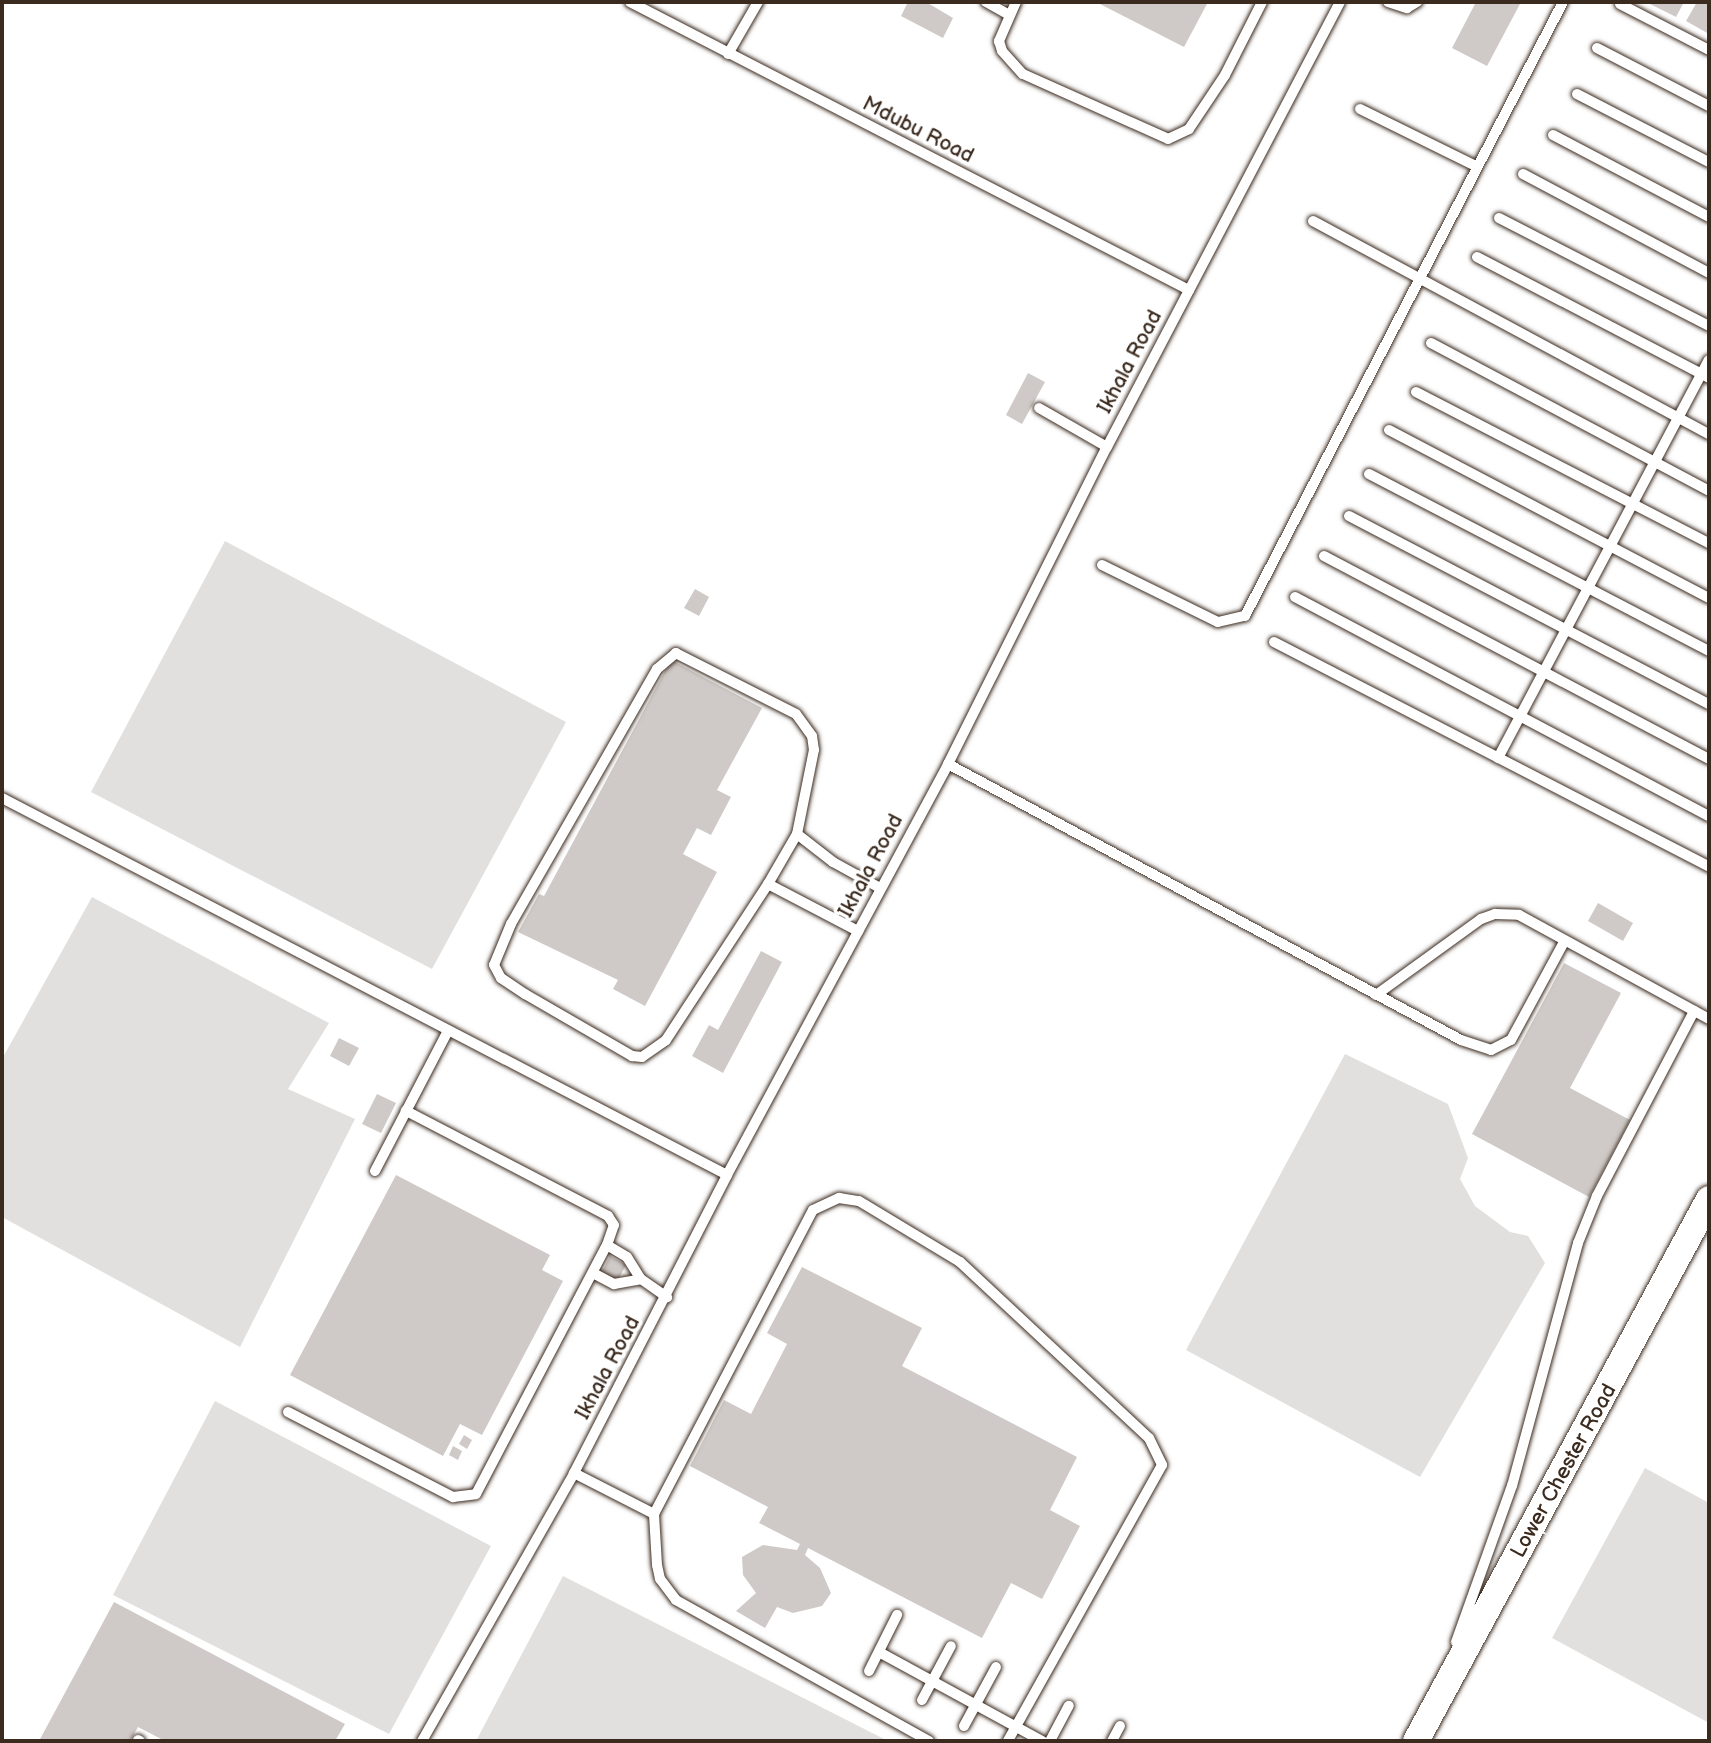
<!DOCTYPE html>
<html>
<head>
<meta charset="utf-8">
<style>
  body { margin:0 }
  #map { position:relative; width:1711px; height:1743px; overflow:hidden; background:#fff; font-family:"Balsamiq Sans",sans-serif }
  div>[style] { position:absolute }
  .green>* { inset:0; background:#e2e0de }
  .building>* { inset:0; background:#cfcac7 }
  .roads { filter:drop-shadow(0 0 2px #3b2a1e) drop-shadow(0 0 2px #3b2a1e) }
  .service>* { height:10px; margin:-5px; padding:0 5px; transform-origin:5px; border-radius:5px; background:#fff }
  .tertiary>* { height:26px; margin:-13px; padding:0 13px; transform-origin:13px; border-radius:13px; background:#fff }
  span { translate:-50% -50%; white-space:nowrap; text-align:center; line-height:1.15; -webkit-text-stroke:7px #fff; paint-order:stroke }
  .street-label { font-size:21px; color:#3b2a1e }
  .frame { position:absolute; inset:0; border:4px solid #3b2a1e; pointer-events:none }
</style>
</head>
<body>
<div id="map">
  <div class="green">
    <div style="clip-path:polygon(225px 541px,566px 722px,432px 969px,91px 792px)"></div>
    <div style="clip-path:polygon(92px 897px,329px 1023px,288px 1089px,355px 1119px,240px 1347px,2px 1217px,2px 1059px)"></div>
    <div style="clip-path:polygon(1345px 1054px,1448px 1104px,1468px 1158px,1460px 1179px,1475px 1206px,1510px 1232px,1528px 1236px,1545px 1263px,1420px 1477px,1186px 1350px)"></div>
    <div style="clip-path:polygon(215px 1401px,491px 1546px,389px 1734px,113px 1595px)"></div>
    <div style="clip-path:polygon(1645px 1468px,1709px 1503px,1709px 1723px,1552px 1638px)"></div>
    <div style="clip-path:polygon(563px 1576px,888px 1741px,476px 1741px)"></div>
  </div>
  <div class="building">
    <div style="clip-path:polygon(908px 2px,926px 2px,953px 18px,943px 38px,901px 16px)"></div>
    <div style="clip-path:polygon(1096px 2px,1208px 2px,1184px 47px)"></div>
    <div style="clip-path:polygon(1476px 2px,1521px 2px,1487px 66px,1452px 48px)"></div>
    <div style="clip-path:polygon(1646px 2px,1684px 2px,1676px 17px)"></div>
    <div style="clip-path:polygon(1697px 2px,1709px 2px,1709px 34px,1686px 21px)"></div>
    <div style="clip-path:polygon(1028px 373px,1045px 382px,1022px 424px,1006px 415px)"></div>
    <div style="clip-path:polygon(695px 589px,709px 597px,699px 616px,684px 608px)"></div>
    <div style="clip-path:polygon(671px 660px,762px 708px,717px 790px,731px 797px,711px 835px,697px 828px,683px 854px,717px 872px,645px 1006px,613px 989px,618px 980px,518px 932px,539px 894px,544px 896px)"></div>
    <div style="clip-path:polygon(1598px 903px,1633px 923px,1623px 941px,1588px 921px)"></div>
    <div style="clip-path:polygon(761px 951px,782px 962px,723px 1073px,692px 1056px,709px 1025px,718px 1030px)"></div>
    <div style="clip-path:polygon(1564px 963px,1621px 993px,1570px 1088px,1630px 1120px,1589px 1197px,1472px 1134px)"></div>
    <div style="clip-path:polygon(339px 1038px,359px 1048px,349px 1066px,330px 1056px)"></div>
    <div style="clip-path:polygon(377px 1094px,396px 1103px,381px 1133px,362px 1124px)"></div>
    <div style="clip-path:polygon(396px 1175px,550px 1255px,542px 1270px,563px 1281px,482px 1435px,460px 1424px,443px 1456px,290px 1375px)"></div>
    <div style="clip-path:polygon(610px 1256px,626px 1265px,618px 1280px,602px 1272px)"></div>
    <div style="clip-path:polygon(802px 1267px,922px 1328px,902px 1366px,1077px 1457px,1050px 1510px,1080px 1526px,1042px 1599px,1011px 1583px,982px 1638px,808px 1548px,805px 1555px,820px 1568px,831px 1593px,822px 1606px,793px 1613px,777px 1607px,765px 1628px,736px 1611px,756px 1593px,743px 1575px,742px 1557px,763px 1545px,797px 1550px,800px 1544px,759px 1523px,768px 1507px,690px 1466px,724px 1400px,751px 1414px,787px 1344px,767px 1333px)"></div>
    <div style="clip-path:polygon(464px 1435px,472px 1440px,467px 1449px,459px 1444px)"></div>
    <div style="clip-path:polygon(453px 1446px,462px 1451px,458px 1460px,449px 1455px)"></div>
    <div style="clip-path:polygon(114px 1602px,345px 1724px,335px 1741px,165px 1741px,138px 1727px,130px 1741px,39px 1741px)"></div>
  </div>
  <div class="roads">
    <div class="service">
      <div style="left:630px;top:2px;width:629px;rotate:27.26deg"></div>
      <div style="left:986px;top:2px;width:26px;rotate:29deg"></div>
      <div style="left:1016px;top:2px;width:43px;rotate:113.6deg"></div>
      <div style="left:999px;top:41px;width:10px;rotate:73deg"></div>
      <div style="left:1002px;top:51px;width:31px;rotate:48deg"></div>
      <div style="left:1023px;top:74px;width:159px;rotate:24.1deg"></div>
      <div style="left:1168px;top:139px;width:23px;rotate:-25deg"></div>
      <div style="left:1189px;top:129px;width:65px;rotate:-56.3deg"></div>
      <div style="left:1225px;top:75px;width:82px;rotate:-63.1deg"></div>
      <div style="left:1388px;top:2px;width:20px;rotate:18deg"></div>
      <div style="left:1407px;top:8px;width:12px;rotate:-31deg"></div>
      <div style="left:1620px;top:4px;width:100px;rotate:27.3deg"></div>
      <div style="left:1597px;top:48px;width:126px;rotate:27.4deg"></div>
      <div style="left:728px;top:54px;width:60px;rotate:-60deg"></div>
      <div style="left:1577px;top:94px;width:148px;rotate:27.3deg"></div>
      <div style="left:1360px;top:109px;width:129px;rotate:26.2deg"></div>
      <div style="left:1553px;top:135px;width:176px;rotate:27.7deg"></div>
      <div style="left:1523px;top:174px;width:211px;rotate:28deg"></div>
      <div style="left:1499px;top:218px;width:236px;rotate:27.2deg"></div>
      <div style="left:1313px;top:221px;width:450px;rotate:28.3deg"></div>
      <div style="left:1477px;top:257px;width:262px;rotate:27.5deg"></div>
      <div style="left:1431px;top:343px;width:315px;rotate:28deg"></div>
      <div style="left:1416px;top:392px;width:330px;rotate:27.3deg"></div>
      <div style="left:1039px;top:408px;width:78px;rotate:29.8deg"></div>
      <div style="left:1389px;top:430px;width:361px;rotate:27.7deg"></div>
      <div style="left:1369px;top:474px;width:383px;rotate:27.5deg"></div>
      <div style="left:1349px;top:516px;width:406px;rotate:27.6deg"></div>
      <div style="left:1324px;top:556px;width:435px;rotate:27.8deg"></div>
      <div style="left:1102px;top:565px;width:129px;rotate:26.2deg"></div>
      <div style="left:1218px;top:622px;width:28px;rotate:-13deg"></div>
      <div style="left:1245px;top:616px;width:691px;rotate:-62.62deg"></div>
      <div style="left:1295px;top:597px;width:468px;rotate:27.9deg"></div>
      <div style="left:1274px;top:642px;width:490px;rotate:27.3deg"></div>
      <div style="left:1498px;top:758px;width:450px;rotate:-62.1deg"></div>
      <div style="left:948px;top:764px;width:583px;rotate:28.28deg"></div>
      <div style="left:1461px;top:1040px;width:32px;rotate:18deg"></div>
      <div style="left:1491px;top:1050px;width:22px;rotate:-27deg"></div>
      <div style="left:1511px;top:1040px;width:111px;rotate:-61.6deg"></div>
      <div style="left:2px;top:798px;width:817px;rotate:27.47deg"></div>
      <div style="left:797px;top:834px;width:46px;rotate:37.9deg"></div>
      <div style="left:833px;top:862px;width:54px;rotate:29deg"></div>
      <div style="left:768px;top:884px;width:58px;rotate:-59.9deg"></div>
      <div style="left:797px;top:834px;width:86px;rotate:-78.6deg"></div>
      <div style="left:814px;top:750px;width:14px;rotate:-98deg"></div>
      <div style="left:812px;top:736px;width:27px;rotate:-126deg"></div>
      <div style="left:796px;top:714px;width:135px;rotate:-153.1deg"></div>
      <div style="left:676px;top:653px;width:25px;rotate:140deg"></div>
      <div style="left:657px;top:669px;width:294px;rotate:119.8deg"></div>
      <div style="left:511px;top:924px;width:44px;rotate:112.5deg"></div>
      <div style="left:494px;top:965px;width:15px;rotate:62deg"></div>
      <div style="left:501px;top:978px;width:29px;rotate:34deg"></div>
      <div style="left:525px;top:994px;width:124px;rotate:30.1deg"></div>
      <div style="left:632px;top:1056px;width:10px;rotate:6deg"></div>
      <div style="left:642px;top:1057px;width:29px;rotate:-35deg"></div>
      <div style="left:666px;top:1040px;width:186px;rotate:-56.8deg"></div>
      <div style="left:768px;top:884px;width:102px;rotate:27.6deg"></div>
      <div style="left:1376px;top:995px;width:130px;rotate:-35.9deg"></div>
      <div style="left:1481px;top:919px;width:15px;rotate:-20deg"></div>
      <div style="left:1495px;top:914px;width:24px;rotate:2deg"></div>
      <div style="left:1519px;top:915px;width:217px;rotate:28.7deg"></div>
      <div style="left:375px;top:1171px;width:158px;rotate:-62.5deg"></div>
      <div style="left:607px;top:1245px;width:23px;rotate:31deg"></div>
      <div style="left:627px;top:1257px;width:26px;rotate:58deg"></div>
      <div style="left:641px;top:1279px;width:32px;rotate:35deg"></div>
      <div style="left:593px;top:1273px;width:24px;rotate:28deg"></div>
      <div style="left:614px;top:1284px;width:27px;rotate:-10deg"></div>
      <div style="left:288px;top:1412px;width:186px;rotate:27.3deg"></div>
      <div style="left:453px;top:1497px;width:23px;rotate:-7deg"></div>
      <div style="left:476px;top:1494px;width:281px;rotate:-62.3deg"></div>
      <div style="left:607px;top:1245px;width:21px;rotate:-71deg"></div>
      <div style="left:614px;top:1225px;width:11px;rotate:-124deg"></div>
      <div style="left:608px;top:1216px;width:228px;rotate:-152.5deg"></div>
      <div style="left:574px;top:1473px;width:90px;rotate:27.1deg"></div>
      <div style="left:1456px;top:1642px;width:166px;rotate:-70.3deg"></div>
      <div style="left:1512px;top:1486px;width:252px;rotate:-74.8deg"></div>
      <div style="left:1578px;top:1243px;width:51px;rotate:-68deg"></div>
      <div style="left:1597px;top:1196px;width:209px;rotate:-62.3deg"></div>
      <div style="left:879px;top:1652px;width:186px;rotate:28.6deg"></div>
      <div style="left:869px;top:1671px;width:63px;rotate:-63.4deg"></div>
      <div style="left:922px;top:1700px;width:61px;rotate:-61.8deg"></div>
      <div style="left:964px;top:1726px;width:67px;rotate:-61.5deg"></div>
      <div style="left:138px;top:1740px;width:2px;rotate:27deg"></div>
      <div style="left:422px;top:1741px;width:308px;rotate:-60.4deg"></div>
      <div style="left:574px;top:1473px;width:335px;rotate:-62.8deg"></div>
      <div style="left:727px;top:1175px;width:467px;rotate:-61.7deg"></div>
      <div style="left:948px;top:764px;width:355px;rotate:-63.4deg"></div>
      <div style="left:1107px;top:447px;width:502px;rotate:-62.36deg"></div>
      <div style="left:929px;top:1741px;width:290px;rotate:-150.9deg"></div>
      <div style="left:676px;top:1600px;width:26px;rotate:-127deg"></div>
      <div style="left:660px;top:1579px;width:14px;rotate:-102deg"></div>
      <div style="left:657px;top:1565px;width:51px;rotate:-93.4deg"></div>
      <div style="left:654px;top:1514px;width:343px;rotate:-62.4deg"></div>
      <div style="left:813px;top:1210px;width:29px;rotate:-25deg"></div>
      <div style="left:839px;top:1198px;width:20px;rotate:9deg"></div>
      <div style="left:859px;top:1201px;width:118px;rotate:31.1deg"></div>
      <div style="left:960px;top:1262px;width:258px;rotate:43deg"></div>
      <div style="left:1149px;top:1438px;width:30px;rotate:64deg"></div>
      <div style="left:1162px;top:1465px;width:316px;rotate:119.2deg"></div>
      <div style="left:1050px;top:1741px;width:40px;rotate:-62deg"></div>
      <div style="left:1112px;top:1741px;width:17px;rotate:-62deg"></div>
    </div>
    <div class="tertiary">
      <div style="left:1416px;top:1741px;width:616px;rotate:-61.6deg"></div>
    </div>
  </div>
  <div class="street-label">
    <span style="left:918px;top:130px;rotate:27deg">Mdubu Road</span>
    <span style="left:1130px;top:362px;rotate:-62deg">Ikhala Road</span>
    <span style="left:871px;top:866px;rotate:-62deg">Ikhala Road</span>
    <span style="left:608px;top:1368px;rotate:-62deg">Ikhala Road</span>
    <span style="left:1564px;top:1471px;rotate:-61deg">Lower Chester Road</span>
  </div>
  <div class="frame"></div>
</div>
</body>
</html>
